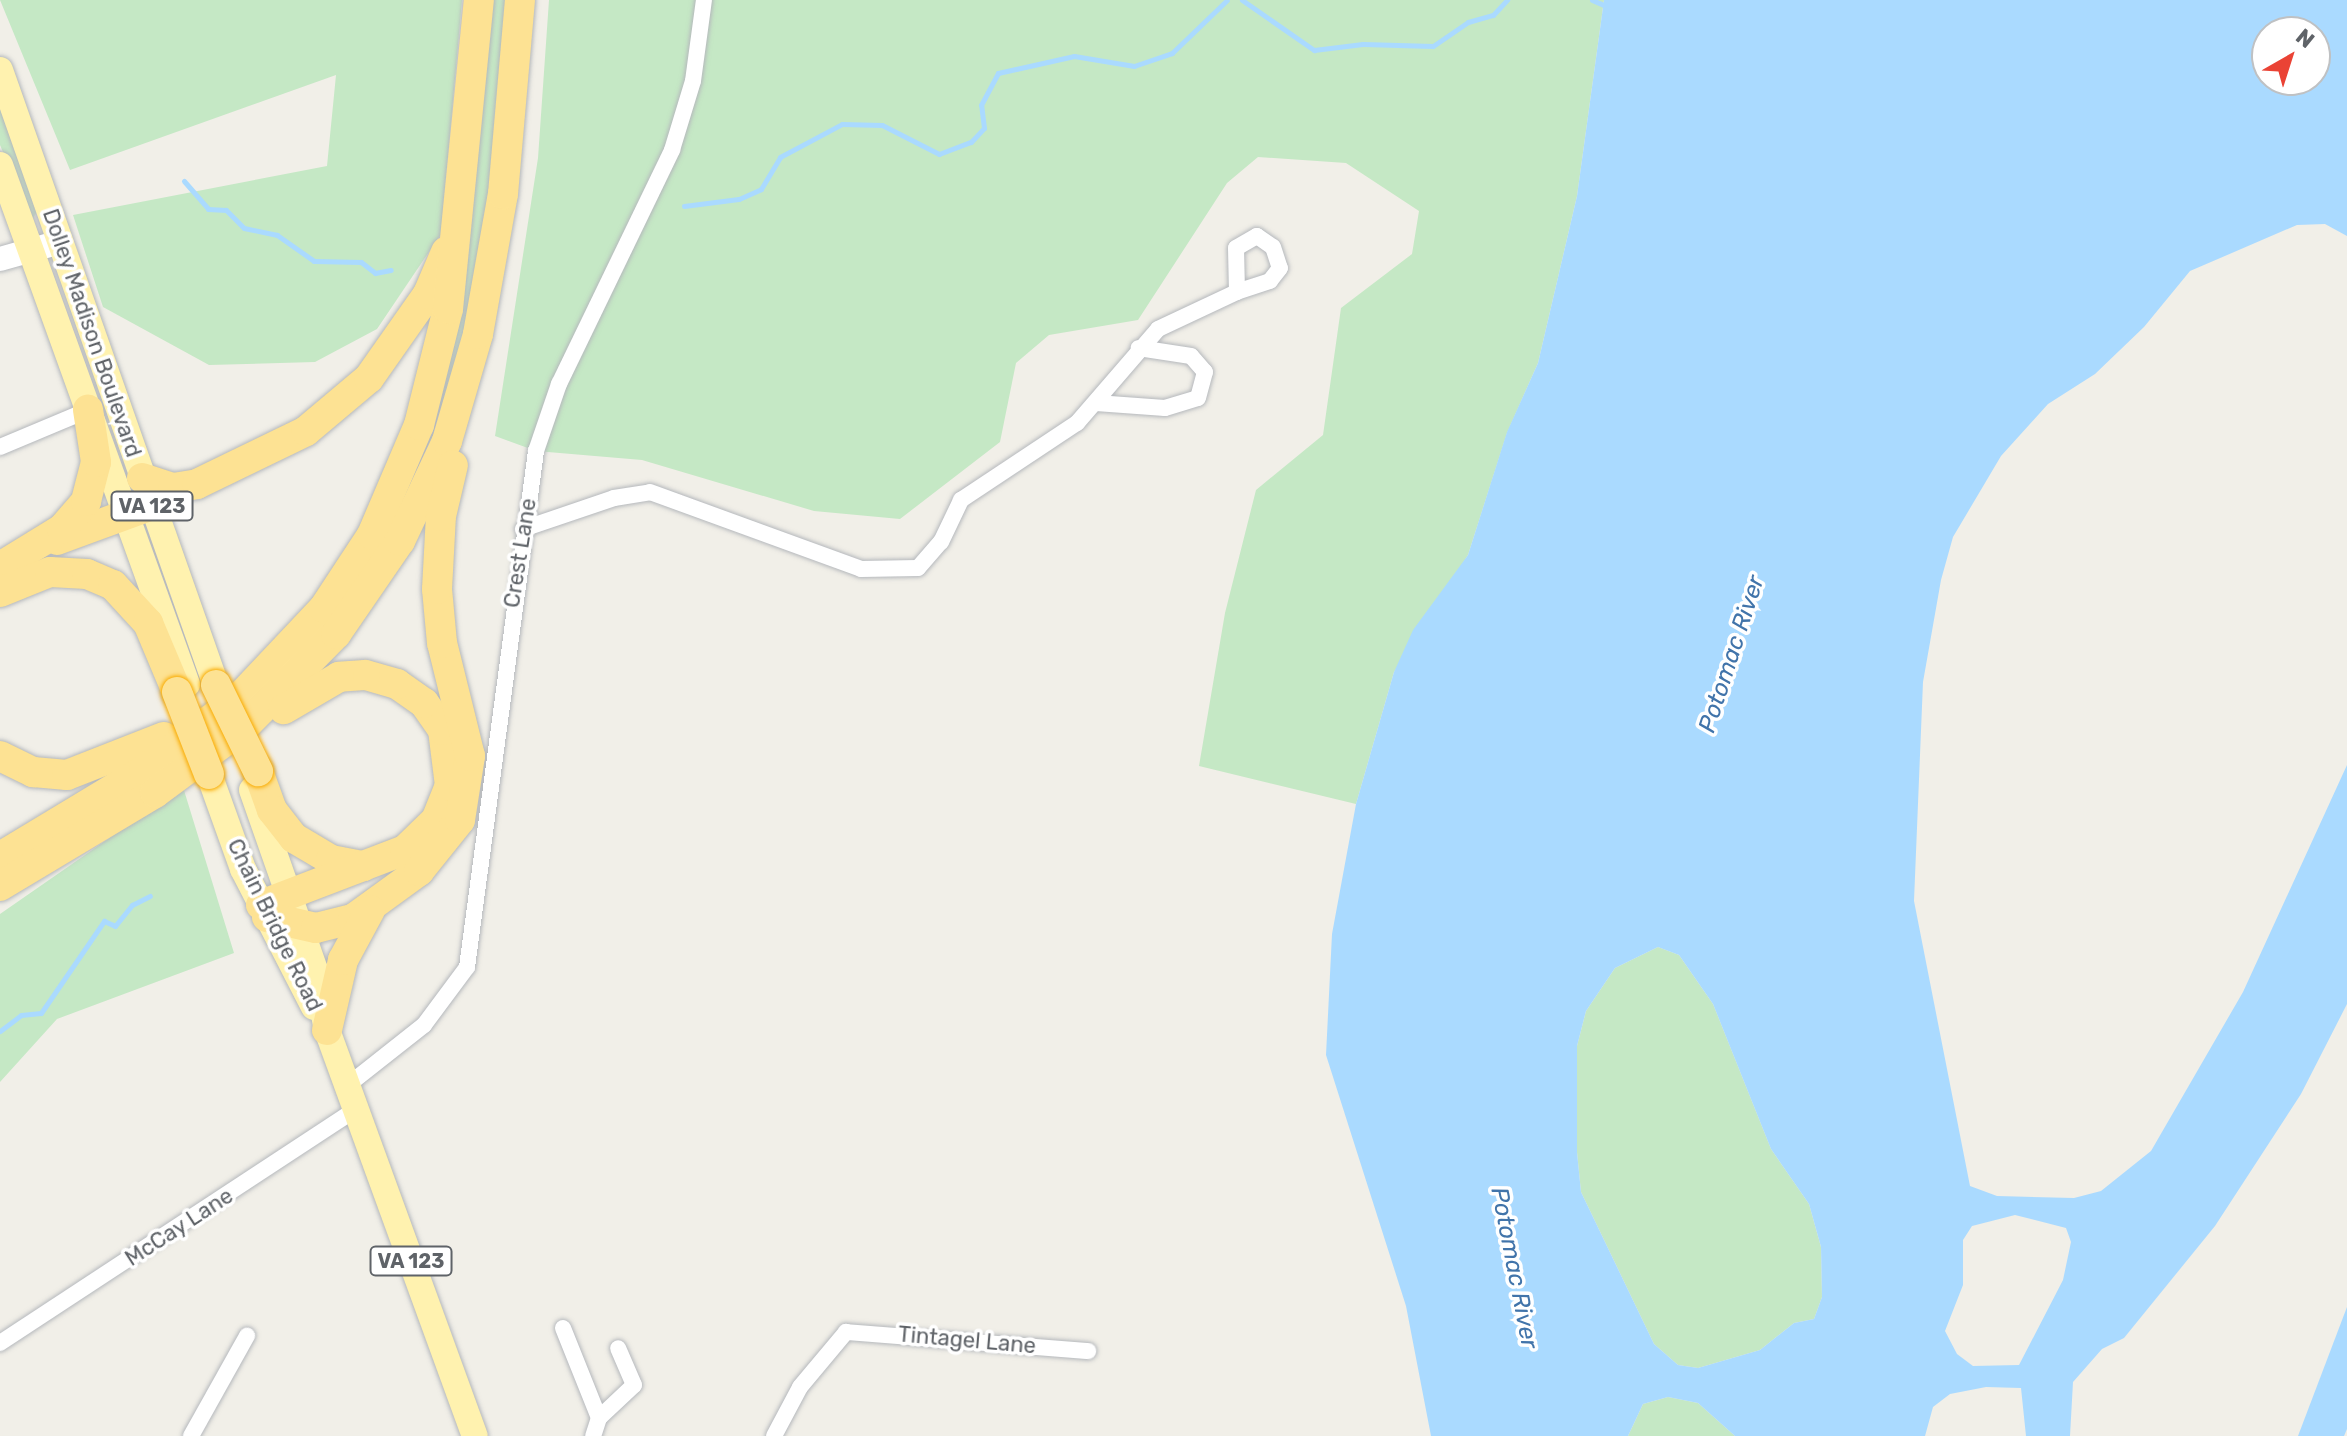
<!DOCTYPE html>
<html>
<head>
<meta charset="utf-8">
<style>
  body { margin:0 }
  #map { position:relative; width:2347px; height:1436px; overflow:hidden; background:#f1efe8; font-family:Rubik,sans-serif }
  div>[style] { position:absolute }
  .green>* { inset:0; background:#c5e8c5 }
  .water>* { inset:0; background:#aadaff }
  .stream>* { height:5px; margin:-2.5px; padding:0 2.5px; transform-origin:2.5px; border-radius:2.5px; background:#aadaff }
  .roads { filter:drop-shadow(0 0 2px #b5b8bc) drop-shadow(0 0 2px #b5b8bc) }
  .minor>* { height:16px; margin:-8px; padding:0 8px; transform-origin:8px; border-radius:8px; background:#fff }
  .secondary>* { height:24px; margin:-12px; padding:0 12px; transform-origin:12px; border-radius:12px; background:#fff }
  .primary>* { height:26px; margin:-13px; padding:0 13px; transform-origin:13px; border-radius:13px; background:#fff2af }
  .motorway>* { height:30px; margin:-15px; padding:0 15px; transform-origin:15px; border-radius:15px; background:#fde293 }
  .bridges { filter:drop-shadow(0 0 2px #f9ab00) drop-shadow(0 0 2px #f9ab00) }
  .motorway-bridge>* { height:30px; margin:-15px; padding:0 15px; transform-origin:15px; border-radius:15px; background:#fde293 }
  span { translate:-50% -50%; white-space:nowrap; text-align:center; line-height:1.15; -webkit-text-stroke:7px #fff; paint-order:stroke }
  .shield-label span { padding:2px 6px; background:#fff; border:2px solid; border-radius:6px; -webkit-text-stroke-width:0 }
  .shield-label { font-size:20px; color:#5f6368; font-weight:700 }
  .street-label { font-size:22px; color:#5f6368 }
  .water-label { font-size:24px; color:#4174aa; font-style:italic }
  .north { position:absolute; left:2251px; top:16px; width:80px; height:80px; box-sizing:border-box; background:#fff; border:2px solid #bfc1c3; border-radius:50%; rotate:39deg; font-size:22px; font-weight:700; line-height:32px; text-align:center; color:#5f6368 }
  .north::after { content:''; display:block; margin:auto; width:28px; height:36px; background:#ea4335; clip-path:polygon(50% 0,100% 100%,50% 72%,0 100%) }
</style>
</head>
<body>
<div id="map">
  <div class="green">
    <div style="clip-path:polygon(0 0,462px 0,441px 234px,377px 329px,315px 362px,209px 365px,103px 307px,73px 215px,327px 166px,336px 75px,70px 170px)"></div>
    <div style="clip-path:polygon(486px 0,512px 0,492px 208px,466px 347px,428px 469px,398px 502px,427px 422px)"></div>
    <div style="clip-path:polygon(549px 0,1604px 0,1577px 196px,1538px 363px,1507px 433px,1468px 555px,1394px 672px,1356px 804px,1199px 766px,1225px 613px,1256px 490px,1323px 435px,1341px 308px,1412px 254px,1419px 211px,1346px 163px,1258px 157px,1227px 183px,1138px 320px,1049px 335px,1016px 363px,1000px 442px,900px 519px,814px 511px,642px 460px,536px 451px,495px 436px,538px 158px)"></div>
    <div style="clip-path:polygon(0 100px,38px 210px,32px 220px,0 145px)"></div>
    <div style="clip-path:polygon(183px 787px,234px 953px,57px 1019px,0 1082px,0 914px)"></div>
    <div style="clip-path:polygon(1658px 947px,1679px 955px,1713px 1004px,1771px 1149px,1809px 1204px,1821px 1247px,1822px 1297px,1814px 1319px,1794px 1323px,1760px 1350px,1698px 1368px,1678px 1365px,1654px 1344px,1581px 1192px,1577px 1152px,1577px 1046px,1586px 1011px,1615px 968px)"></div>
    <div style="clip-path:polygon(1668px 1397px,1698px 1403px,1735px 1436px,1628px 1436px,1643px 1404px)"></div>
  </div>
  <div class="water">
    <div style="clip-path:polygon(evenodd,1604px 0,2347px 0,2347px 236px,2325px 224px,2297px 225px,2190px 271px,2144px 327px,2095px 374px,2048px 404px,2001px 456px,1953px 537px,1941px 580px,1923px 682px,1914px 901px,1970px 1186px,1997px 1196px,2074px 1198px,2101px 1191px,2151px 1151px,2243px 992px,2347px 765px,2347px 1004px,2301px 1094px,2215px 1226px,2124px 1338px,2102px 1349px,2073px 1382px,2070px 1436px,2026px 1436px,2021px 1388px,1986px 1387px,1950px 1394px,1933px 1407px,1925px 1436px,1735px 1436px,1698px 1403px,1668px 1397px,1643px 1404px,1628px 1436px,1431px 1436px,1406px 1306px,1326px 1055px,1332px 934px,1356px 804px,1394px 672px,1413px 630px,1468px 555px,1507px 432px,1538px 363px,1577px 196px,1604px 0,2315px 32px,2315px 80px,2267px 80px,2267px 32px,2315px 32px,1604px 0,1658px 947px,1679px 955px,1713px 1004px,1771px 1149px,1809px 1204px,1821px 1247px,1822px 1297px,1814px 1319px,1794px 1323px,1760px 1350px,1698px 1368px,1678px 1365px,1654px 1344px,1581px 1192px,1577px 1152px,1577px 1046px,1586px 1011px,1615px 968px,1658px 947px,1604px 0,2015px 1215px,2066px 1228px,2071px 1242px,2063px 1280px,2019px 1365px,1973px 1366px,1957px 1354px,1945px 1331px,1963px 1285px,1963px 1240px,1972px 1226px,2015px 1215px)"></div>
    <div style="clip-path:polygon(2347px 1307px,2347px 1429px,2344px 1436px,2298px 1436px)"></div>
  </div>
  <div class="stream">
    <div style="left:1242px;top:0;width:88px;rotate:34.8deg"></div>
    <div style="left:1314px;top:50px;width:49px;rotate:-7deg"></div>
    <div style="left:1363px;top:44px;width:70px;rotate:1.6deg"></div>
    <div style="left:1433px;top:46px;width:42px;rotate:-34.4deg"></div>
    <div style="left:1468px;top:22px;width:26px;rotate:-16deg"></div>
    <div style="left:1493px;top:15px;width:21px;rotate:-47deg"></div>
    <div style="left:1592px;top:0;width:13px;rotate:23deg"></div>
    <div style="left:184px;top:181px;width:37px;rotate:49deg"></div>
    <div style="left:208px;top:209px;width:18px;rotate:3deg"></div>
    <div style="left:226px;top:210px;width:25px;rotate:45deg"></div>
    <div style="left:244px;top:228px;width:34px;rotate:12deg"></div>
    <div style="left:277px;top:235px;width:45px;rotate:35.1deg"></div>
    <div style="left:314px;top:261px;width:47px;rotate:1.2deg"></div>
    <div style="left:361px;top:262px;width:18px;rotate:38deg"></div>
    <div style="left:375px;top:273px;width:16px;rotate:-11deg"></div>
    <div style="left:684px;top:206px;width:55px;rotate:-7.3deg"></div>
    <div style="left:739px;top:199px;width:24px;rotate:-24deg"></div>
    <div style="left:761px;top:189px;width:37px;rotate:-59deg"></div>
    <div style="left:780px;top:157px;width:70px;rotate:-28deg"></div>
    <div style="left:842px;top:124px;width:40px;rotate:1.4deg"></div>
    <div style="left:882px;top:125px;width:64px;rotate:27deg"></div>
    <div style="left:939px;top:154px;width:34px;rotate:-21deg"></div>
    <div style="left:971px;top:142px;width:19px;rotate:-47deg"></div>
    <div style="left:984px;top:128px;width:23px;rotate:-97deg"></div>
    <div style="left:981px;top:105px;width:36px;rotate:-62deg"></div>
    <div style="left:998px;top:73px;width:78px;rotate:-12.6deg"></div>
    <div style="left:1074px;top:56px;width:61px;rotate:9.5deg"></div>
    <div style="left:1134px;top:66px;width:40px;rotate:-18.9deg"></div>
    <div style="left:1172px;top:53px;width:76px;rotate:-43.9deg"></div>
    <div style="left:0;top:1031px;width:26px;rotate:-37deg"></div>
    <div style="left:21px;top:1015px;width:20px;rotate:-6deg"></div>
    <div style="left:41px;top:1013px;width:112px;rotate:-55.6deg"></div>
    <div style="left:104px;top:921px;width:12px;rotate:24deg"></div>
    <div style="left:115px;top:926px;width:27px;rotate:-51deg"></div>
    <div style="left:132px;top:905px;width:20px;rotate:-27deg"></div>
  </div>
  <div class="roads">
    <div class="minor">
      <div style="left:1257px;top:236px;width:19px;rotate:35deg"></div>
      <div style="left:1273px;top:247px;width:22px;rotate:72deg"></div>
      <div style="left:1280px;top:268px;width:16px;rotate:128deg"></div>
      <div style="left:1270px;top:281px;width:35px;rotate:162deg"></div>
      <div style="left:1237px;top:292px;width:44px;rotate:-91.3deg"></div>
      <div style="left:1236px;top:248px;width:24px;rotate:-30deg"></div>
      <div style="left:1096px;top:403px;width:69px;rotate:4.1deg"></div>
      <div style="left:1165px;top:408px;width:34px;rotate:-17deg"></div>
      <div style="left:1198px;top:398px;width:27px;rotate:-75deg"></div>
      <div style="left:1205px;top:372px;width:21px;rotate:-131deg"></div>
      <div style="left:1191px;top:356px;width:53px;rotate:-171.3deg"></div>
      <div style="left:0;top:447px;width:99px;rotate:-22.7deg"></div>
      <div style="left:523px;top:529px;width:96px;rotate:-18.8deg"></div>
      <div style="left:614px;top:498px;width:36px;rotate:-9deg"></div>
      <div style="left:650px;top:492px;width:225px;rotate:20deg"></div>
      <div style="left:861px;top:569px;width:57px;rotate:-1deg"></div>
      <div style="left:918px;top:568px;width:35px;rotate:-49deg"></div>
      <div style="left:941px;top:542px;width:47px;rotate:-64.5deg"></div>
      <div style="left:961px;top:500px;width:139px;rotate:-33.6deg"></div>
      <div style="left:1077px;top:423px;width:124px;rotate:-49.2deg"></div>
      <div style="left:1158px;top:329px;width:87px;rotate:-25.1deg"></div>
      <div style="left:348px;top:1085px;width:97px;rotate:-38.3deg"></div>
      <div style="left:424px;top:1025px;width:72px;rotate:-53.4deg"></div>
      <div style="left:467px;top:967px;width:521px;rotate:-82.38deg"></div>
      <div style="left:536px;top:451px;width:71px;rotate:-71.1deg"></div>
      <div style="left:559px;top:384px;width:260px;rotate:-64.2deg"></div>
      <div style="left:672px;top:150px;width:72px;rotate:-73.1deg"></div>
      <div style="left:693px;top:81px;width:82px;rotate:-82.3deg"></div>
      <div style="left:563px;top:1328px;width:97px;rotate:68.2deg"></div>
      <div style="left:599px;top:1418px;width:19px;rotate:108deg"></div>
      <div style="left:0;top:1343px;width:426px;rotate:-33.3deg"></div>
      <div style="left:599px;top:1418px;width:48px;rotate:-43.3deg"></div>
      <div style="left:634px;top:1385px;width:40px;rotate:-113.4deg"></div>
      <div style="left:191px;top:1436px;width:115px;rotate:-60.8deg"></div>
      <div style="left:774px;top:1436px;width:55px;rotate:-62deg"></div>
      <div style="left:800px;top:1387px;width:72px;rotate:-50.1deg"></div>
      <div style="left:846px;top:1332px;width:243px;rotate:4.5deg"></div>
    </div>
    <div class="secondary">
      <div style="left:0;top:259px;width:62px;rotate:-15.8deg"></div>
    </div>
    <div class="primary">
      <div style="left:0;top:70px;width:652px;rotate:70.65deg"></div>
      <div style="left:0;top:165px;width:552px;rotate:70.19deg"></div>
      <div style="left:209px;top:774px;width:101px;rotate:70.3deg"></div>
      <div style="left:243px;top:869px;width:155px;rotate:62.8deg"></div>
      <div style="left:252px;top:790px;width:191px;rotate:70.7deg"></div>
      <div style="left:315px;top:970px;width:61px;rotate:78.7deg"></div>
      <div style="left:327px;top:1030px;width:432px;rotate:70deg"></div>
    </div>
    <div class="motorway">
      <div style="left:142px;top:478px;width:33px;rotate:18deg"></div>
      <div style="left:173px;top:488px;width:24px;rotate:-9deg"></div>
      <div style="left:197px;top:484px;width:121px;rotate:-25.9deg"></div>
      <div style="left:306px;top:431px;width:82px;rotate:-40.1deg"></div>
      <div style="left:369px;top:378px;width:103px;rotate:-54.9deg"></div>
      <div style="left:428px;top:294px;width:46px;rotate:-66.8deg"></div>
      <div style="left:57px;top:540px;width:101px;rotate:-20.2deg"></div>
      <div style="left:0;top:567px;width:73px;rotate:-31.5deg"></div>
      <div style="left:62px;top:529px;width:37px;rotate:-49deg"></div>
      <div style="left:86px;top:501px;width:40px;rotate:-75.6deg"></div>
      <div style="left:96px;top:462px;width:53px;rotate:-98.7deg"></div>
      <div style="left:0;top:592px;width:54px;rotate:-21.8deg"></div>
      <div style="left:50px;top:572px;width:37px;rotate:3deg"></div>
      <div style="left:87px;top:574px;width:28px;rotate:23deg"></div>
      <div style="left:113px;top:585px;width:52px;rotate:47.4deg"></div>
      <div style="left:148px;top:623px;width:75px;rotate:67.2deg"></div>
      <div style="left:0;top:756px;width:37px;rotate:26deg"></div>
      <div style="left:33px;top:772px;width:34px;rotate:5deg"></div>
      <div style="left:67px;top:775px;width:104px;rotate:-21.4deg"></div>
      <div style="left:258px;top:771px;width:41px;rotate:70.3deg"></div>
      <div style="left:272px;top:810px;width:36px;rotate:52deg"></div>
      <div style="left:294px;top:838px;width:43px;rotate:30.7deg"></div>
      <div style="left:331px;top:860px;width:33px;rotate:11deg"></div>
      <div style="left:0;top:857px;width:168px;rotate:-31.1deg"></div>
      <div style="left:144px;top:770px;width:121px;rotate:-37.2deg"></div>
      <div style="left:240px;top:697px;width:122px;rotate:-46.7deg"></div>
      <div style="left:324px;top:608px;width:87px;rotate:-56.7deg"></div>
      <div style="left:372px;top:535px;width:120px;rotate:-66.9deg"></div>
      <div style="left:419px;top:425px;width:120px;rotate:-76deg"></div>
      <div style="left:448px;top:309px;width:311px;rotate:-84.3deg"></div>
      <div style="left:0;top:886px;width:181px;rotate:-31deg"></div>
      <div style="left:155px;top:793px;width:109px;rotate:-36.5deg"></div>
      <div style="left:243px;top:728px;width:132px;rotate:-45.3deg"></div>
      <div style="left:336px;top:634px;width:113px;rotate:-55.5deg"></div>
      <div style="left:400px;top:541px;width:110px;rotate:-64.8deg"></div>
      <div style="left:447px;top:441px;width:111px;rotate:-73.8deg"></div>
      <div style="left:478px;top:334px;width:142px;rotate:-79.9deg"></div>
      <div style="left:503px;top:194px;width:195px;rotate:-85deg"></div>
      <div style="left:261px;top:905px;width:154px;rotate:-20.9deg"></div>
      <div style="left:405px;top:850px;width:43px;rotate:-44.1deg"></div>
      <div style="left:436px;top:820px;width:37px;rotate:-68deg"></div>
      <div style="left:450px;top:786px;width:56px;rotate:-97.1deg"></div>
      <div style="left:443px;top:730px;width:33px;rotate:-125deg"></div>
      <div style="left:424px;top:703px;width:33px;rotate:-145deg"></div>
      <div style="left:397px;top:684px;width:33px;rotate:-164deg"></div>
      <div style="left:365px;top:675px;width:26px;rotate:176deg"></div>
      <div style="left:339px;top:677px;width:64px;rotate:149.8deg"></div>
      <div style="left:267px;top:917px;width:50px;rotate:12.7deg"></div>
      <div style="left:316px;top:928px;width:38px;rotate:-14deg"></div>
      <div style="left:353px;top:919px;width:82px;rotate:-36deg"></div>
      <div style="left:419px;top:871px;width:65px;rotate:-51.2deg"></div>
      <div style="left:460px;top:820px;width:65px;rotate:-81.1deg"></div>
      <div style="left:470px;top:756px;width:116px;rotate:-103.9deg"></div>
      <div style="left:442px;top:643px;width:54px;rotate:-95.3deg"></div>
      <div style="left:437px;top:589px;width:73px;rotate:-86.9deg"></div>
      <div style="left:441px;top:516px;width:52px;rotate:-76.8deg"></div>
      <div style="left:327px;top:1030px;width:72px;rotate:-77.1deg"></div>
      <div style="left:343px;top:960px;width:57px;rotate:-61.6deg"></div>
    </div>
  </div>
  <div class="bridges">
    <div class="motorway-bridge">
      <div style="left:216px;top:685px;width:96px;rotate:64deg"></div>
      <div style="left:177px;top:692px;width:88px;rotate:68.7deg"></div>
    </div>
  </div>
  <div class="shield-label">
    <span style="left:152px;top:506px">VA 123</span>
    <span style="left:411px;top:1261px">VA 123</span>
  </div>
  <div class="street-label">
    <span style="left:92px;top:333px;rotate:71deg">Dolley Madison Boulevard</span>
    <span style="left:520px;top:553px;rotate:-81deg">Crest Lane</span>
    <span style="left:275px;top:925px;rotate:64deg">Chain Bridge Road</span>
    <span style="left:179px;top:1227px;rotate:-33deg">McCay Lane</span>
    <span style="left:967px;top:1340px;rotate:5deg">Tintagel Lane</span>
  </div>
  <div class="water-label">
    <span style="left:1732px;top:654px;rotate:-72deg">Potomac River</span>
    <span style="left:1514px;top:1268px;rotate:79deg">Potomac River</span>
  </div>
  <div class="north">N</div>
</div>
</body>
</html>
